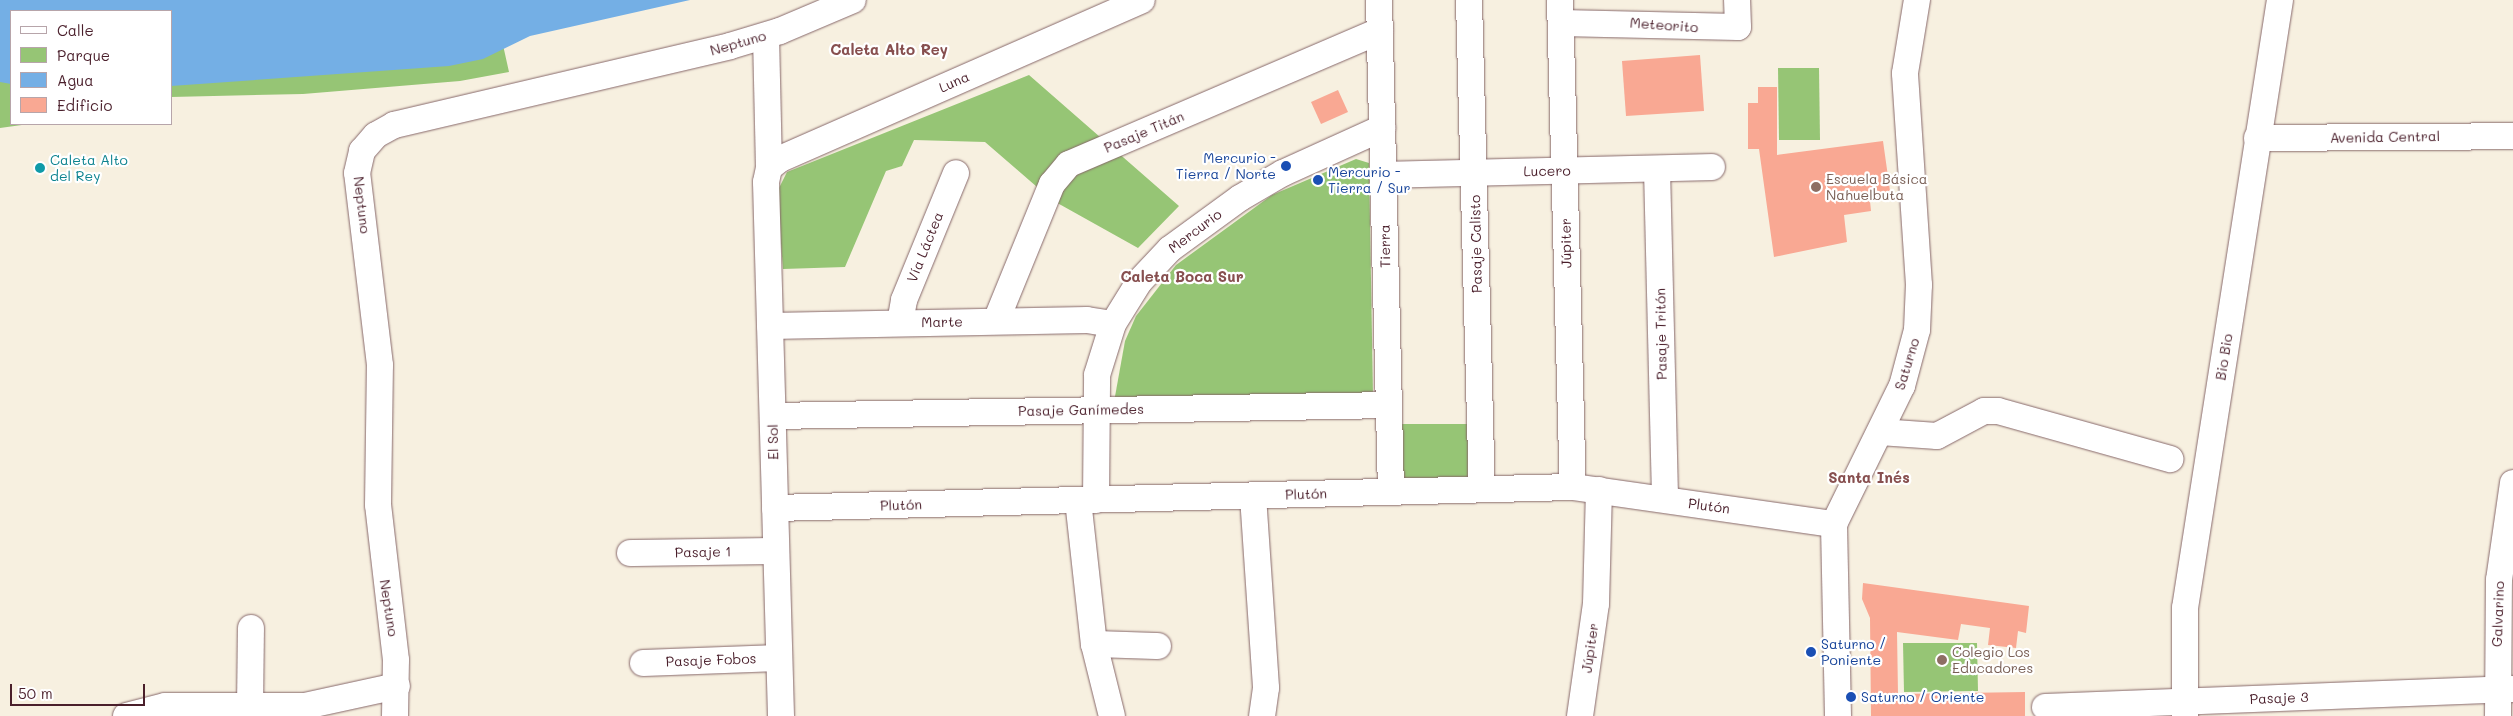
<!DOCTYPE html>
<html>
<head>
<meta charset="utf-8">
<style>
  body { margin:0 }
  #map { position:relative; width:2513px; height:716px; overflow:hidden; background:#f7f0e0; font-family:Mali,sans-serif }
  div>[style] { position:absolute }
  .green>* { inset:0; background:#96c575 }
  .water>* { inset:0; background:#74afe5 }
  .building>* { inset:0; background:#f9a893 }
  .roads { filter:drop-shadow(0 0 1px #87686a) drop-shadow(0 0 1px #87686a) }
  .minor>* { height:26px; margin:-13px; padding:0 13px; transform-origin:13px; border-radius:13px; background:#fff }
  .dots>* { width:14px; height:14px; translate:-50% -50%; box-sizing:border-box; border:2px solid #fff; border-radius:50% }
  span { translate:-50% -50%; white-space:nowrap; text-align:center; line-height:1.15; -webkit-text-stroke:4.5px #fff; paint-order:stroke }
  .street-label { font-size:14px; color:#4a1f2b }
  .transit-label { font-size:14px; color:#164399 }
  .right { translate:-100% -50%; text-align:right }
  .left { translate:0 -50%; text-align:left }
  .culture-label { font-size:14px; color:#0d838f }
  .education-label { font-size:14px; color:#785e54 }
  .neighbourhood-label { font-size:15px; color:#874f4f; font-weight:700 }
  .legend { position:absolute; left:10px; top:10px; width:162px; height:115px; box-sizing:border-box; background:#fff; border:1px solid #b7a5aa; margin:0; padding:6px 9px; list-style:none; font-size:15px; color:#4a1f2b }
  .legend li { display:flex; align-items:center; gap:10px; height:25px }
  .legend b { width:25px; border:1px solid #b7a5aa }
  .scale { position:absolute; left:10px; top:684px; width:135px; height:22px; box-sizing:border-box; border:2px solid #4a1f2b; border-top:0; padding-left:6px; font-size:15px; line-height:18px; white-space:nowrap; color:#4a1f2b; -webkit-text-stroke:4px #fff; paint-order:stroke }
</style>
</head>
<body>
<div id="map">
  <div class="green">
    <div style="clip-path:polygon(0 0,493px 0,509px 72px,460px 81px,303px 94px,171px 97px,171px 11px,11px 11px,11px 124px,29px 124px,0 128px)"></div>
    <div style="clip-path:polygon(1778px 68px,1819px 68px,1820px 140px,1779px 140px)"></div>
    <div style="clip-path:polygon(1029px 75px,1179px 206px,1138px 248px,1052px 200px,985px 142px,914px 140px,902px 166px,886px 171px,845px 267px,783px 269px,777px 192px,787px 172px)"></div>
    <div style="clip-path:polygon(1356px 159px,1369px 163px,1373px 396px,1114px 402px,1125px 341px,1136px 316px,1176px 265px,1272px 195px)"></div>
    <div style="clip-path:polygon(1401px 424px,1472px 424px,1473px 477px,1402px 479px)"></div>
    <div style="clip-path:polygon(1903px 643px,1977px 643px,1978px 691px,1904px 692px)"></div>
  </div>
  <div class="water">
    <div style="clip-path:polygon(0 0,690px 0,530px 36px,483px 59px,449px 66px,171px 86px,171px 11px,11px 11px,11px 84px,0 82px)"></div>
  </div>
  <div class="building">
    <div style="clip-path:polygon(1700px 55px,1704px 111px,1626px 116px,1622px 61px)"></div>
    <div style="clip-path:polygon(1758px 87px,1777px 87px,1777px 155px,1883px 141px,1891px 198px,1870px 201px,1871px 211px,1844px 215px,1847px 242px,1774px 257px,1759px 149px,1748px 149px,1748px 103px,1758px 103px)"></div>
    <div style="clip-path:polygon(1338px 90px,1348px 112px,1321px 124px,1311px 102px)"></div>
    <div style="clip-path:polygon(1863px 583px,2029px 606px,2026px 633px,2018px 631px,2016px 648px,1988px 645px,1990px 628px,1961px 624px,1958px 640px,1897px 632px,1898px 694px,2025px 692px,2025px 716px,1871px 716px,1870px 618px,1862px 599px)"></div>
  </div>
  <div class="roads">
    <div class="minor">
      <div style="left:1379px;top:0;width:492px;rotate:88.6deg"></div>
      <div style="left:1469px;top:0;width:489px;rotate:88.5deg"></div>
      <div style="left:1560px;top:0;width:487px;rotate:88.5deg"></div>
      <div style="left:1561px;top:23px;width:177px;rotate:1.3deg"></div>
      <div style="left:1738px;top:27px;width:27px;rotate:-92deg"></div>
      <div style="left:766px;top:36px;width:132px;rotate:88.7deg"></div>
      <div style="left:2257px;top:138px;width:256px;rotate:-0.4deg"></div>
      <div style="left:1657px;top:169px;width:330px;rotate:88.6deg"></div>
      <div style="left:1383px;top:175px;width:329px;rotate:-1.4deg"></div>
      <div style="left:996px;top:321px;width:148px;rotate:-67.8deg"></div>
      <div style="left:1052px;top:184px;width:26px;rotate:-50deg"></div>
      <div style="left:1069px;top:164px;width:338px;rotate:-23.2deg"></div>
      <div style="left:900px;top:323px;width:23px;rotate:-80deg"></div>
      <div style="left:904px;top:300px;width:137px;rotate:-67.7deg"></div>
      <div style="left:770px;top:326px;width:317px;rotate:-1.1deg"></div>
      <div style="left:1087px;top:320px;width:26px;rotate:9deg"></div>
      <div style="left:773px;top:416px;width:615px;rotate:-1.02deg"></div>
      <div style="left:1880px;top:432px;width:57px;rotate:4deg"></div>
      <div style="left:1937px;top:436px;width:53px;rotate:-28deg"></div>
      <div style="left:1984px;top:411px;width:14px"></div>
      <div style="left:1998px;top:411px;width:179px;rotate:15.6deg"></div>
      <div style="left:1253px;top:496px;width:192px;rotate:86.1deg"></div>
      <div style="left:1266px;top:688px;width:28px;rotate:98deg"></div>
      <div style="left:1078px;top:500px;width:145px;rotate:83.7deg"></div>
      <div style="left:1094px;top:644px;width:74px;rotate:76deg"></div>
      <div style="left:1096px;top:500px;width:125px;rotate:-89.5deg"></div>
      <div style="left:1097px;top:375px;width:53px;rotate:-72.6deg"></div>
      <div style="left:1113px;top:324px;width:49px;rotate:-58.2deg"></div>
      <div style="left:1139px;top:282px;width:45px;rotate:-46.8deg"></div>
      <div style="left:1170px;top:249px;width:87px;rotate:-36.1deg"></div>
      <div style="left:1240px;top:198px;width:50px;rotate:-30.2deg"></div>
      <div style="left:1283px;top:173px;width:109px;rotate:-24.4deg"></div>
      <div style="left:775px;top:508px;width:798px;rotate:-1.51deg"></div>
      <div style="left:1573px;top:487px;width:264px;rotate:8.1deg"></div>
      <div style="left:630px;top:553px;width:146px;rotate:-0.8deg"></div>
      <div style="left:1094px;top:644px;width:64px;rotate:1.8deg"></div>
      <div style="left:643px;top:663px;width:136px;rotate:-2.1deg"></div>
      <div style="left:250px;top:707px;width:79px;rotate:-89.3deg"></div>
      <div style="left:2045px;top:707px;width:468px;rotate:-2.2deg"></div>
      <div style="left:126px;top:716px;width:40px;rotate:-14.4deg"></div>
      <div style="left:165px;top:706px;width:140px"></div>
      <div style="left:305px;top:706px;width:94px;rotate:-12.3deg"></div>
      <div style="left:395px;top:716px;width:56px;rotate:-89deg"></div>
      <div style="left:396px;top:660px;width:156px;rotate:-96.6deg"></div>
      <div style="left:378px;top:505px;width:140px;rotate:-89.2deg"></div>
      <div style="left:380px;top:365px;width:193px;rotate:-96.8deg"></div>
      <div style="left:357px;top:173px;width:23px;rotate:-77deg"></div>
      <div style="left:362px;top:151px;width:21px;rotate:-49deg"></div>
      <div style="left:376px;top:135px;width:21px;rotate:-29deg"></div>
      <div style="left:394px;top:125px;width:345px;rotate:-13.2deg"></div>
      <div style="left:730px;top:46px;width:52px;rotate:-16.7deg"></div>
      <div style="left:780px;top:31px;width:79px;rotate:-23deg"></div>
      <div style="left:781px;top:716px;width:534px;rotate:-91.61deg"></div>
      <div style="left:766px;top:182px;width:14px;rotate:-78deg"></div>
      <div style="left:769px;top:168px;width:14px;rotate:-39deg"></div>
      <div style="left:780px;top:159px;width:395px;rotate:-23.7deg"></div>
      <div style="left:1580px;top:716px;width:113px;rotate:-81.9deg"></div>
      <div style="left:1596px;top:604px;width:114px;rotate:-88.5deg"></div>
      <div style="left:1838px;top:716px;width:192px;rotate:-91.2deg"></div>
      <div style="left:1834px;top:524px;width:154px;rotate:-63.8deg"></div>
      <div style="left:1902px;top:386px;width:58px;rotate:-75deg"></div>
      <div style="left:1917px;top:330px;width:45px;rotate:-87.5deg"></div>
      <div style="left:1919px;top:285px;width:212px;rotate:-93.8deg"></div>
      <div style="left:1905px;top:73px;width:74px;rotate:-80.7deg"></div>
      <div style="left:2185px;top:716px;width:108px;rotate:-90deg"></div>
      <div style="left:2185px;top:608px;width:615px;rotate:-81.12deg"></div>
      <div style="left:2498px;top:716px;width:136px;rotate:-89.6deg"></div>
      <div style="left:2499px;top:580px;width:98px;rotate:-81.8deg"></div>
    </div>
  </div>
  <div class="dots">
    <div style="left:1286px;top:166px;background:#1a4fb4"></div>
    <div style="left:40px;top:168px;background:#0f9aa8"></div>
    <div style="left:1318px;top:180px;background:#1a4fb4"></div>
    <div style="left:1816px;top:187px;background:#8d6e63"></div>
    <div style="left:1811px;top:652px;background:#1a4fb4"></div>
    <div style="left:1942px;top:660px;background:#8d6e63"></div>
    <div style="left:1851px;top:697px;background:#1a4fb4"></div>
  </div>
  <div class="street-label">
    <span style="left:1664px;top:25px;rotate:4deg">Meteorito</span>
    <span style="left:738px;top:43px;rotate:-16deg">Neptuno</span>
    <span style="left:954px;top:82px;rotate:-24deg">Luna</span>
    <span style="left:1144px;top:132px;rotate:-23deg">Pasaje Titán</span>
    <span style="left:2385px;top:137px;rotate:-1deg">Avenida Central</span>
    <span style="left:1547px;top:171px;rotate:-1deg">Lucero</span>
    <span style="left:362px;top:205px;rotate:83deg">Neptuno</span>
    <span style="left:1195px;top:231px;rotate:-37deg">Mercurio</span>
    <span style="left:1566px;top:243px;rotate:-91deg">Júpiter</span>
    <span style="left:1476px;top:244px;rotate:-91deg">Pasaje Calisto</span>
    <span style="left:1385px;top:246px;rotate:-91deg">Tierra</span>
    <span style="left:925px;top:247px;rotate:-68deg">Vía Láctea</span>
    <span style="left:942px;top:322px;rotate:-1deg">Marte</span>
    <span style="left:1661px;top:334px;rotate:-91deg">Pasaje Tritón</span>
    <span style="left:2224px;top:357px;rotate:-81deg">Bio Bio</span>
    <span style="left:1907px;top:364px;rotate:-73deg">Saturno</span>
    <span style="left:1081px;top:410px;rotate:-1deg">Pasaje Ganímedes</span>
    <span style="left:773px;top:442px;rotate:-91deg">El Sol</span>
    <span style="left:1306px;top:494px;rotate:-2deg">Plutón</span>
    <span style="left:901px;top:505px;rotate:-2deg">Plutón</span>
    <span style="left:1709px;top:506px;rotate:8deg">Plutón</span>
    <span style="left:703px;top:552px;rotate:-1deg">Pasaje 1</span>
    <span style="left:389px;top:608px;rotate:81deg">Neptuno</span>
    <span style="left:2498px;top:614px;rotate:-88deg">Galvarino</span>
    <span style="left:1590px;top:648px;rotate:-82deg">Júpiter</span>
    <span style="left:711px;top:660px;rotate:-2deg">Pasaje Fobos</span>
    <span style="left:2279px;top:698px;rotate:-2deg">Pasaje 3</span>
  </div>
  <div class="transit-label">
    <span class="right" style="left:1276px;top:166px">Mercurio -<br>Tierra / Norte</span>
    <span class="left" style="left:1328px;top:180px">Mercurio -<br>Tierra / Sur</span>
    <span class="left" style="left:1821px;top:652px">Saturno /<br>Poniente</span>
    <span class="left" style="left:1861px;top:697px">Saturno / Oriente</span>
  </div>
  <div class="culture-label">
    <span class="left" style="left:50px;top:168px">Caleta Alto<br>del Rey</span>
  </div>
  <div class="education-label">
    <span class="left" style="left:1826px;top:187px">Escuela Básica<br>Nahuelbuta</span>
    <span class="left" style="left:1952px;top:660px">Colegio Los<br>Educadores</span>
  </div>
  <div class="neighbourhood-label">
    <span style="left:889px;top:50px">Caleta Alto Rey</span>
    <span style="left:1182px;top:277px">Caleta Boca Sur</span>
    <span style="left:1869px;top:478px">Santa Inés</span>
  </div>
  <ul class="legend">
  <li><b style="height:6px;background:#fff"></b>Calle</li>
  <li><b style="height:14px;background:#96c575"></b>Parque</li>
  <li><b style="height:14px;background:#74afe5"></b>Agua</li>
  <li><b style="height:14px;background:#f9a893"></b>Edificio</li>
  </ul>
  <div class="scale">50 m</div>
</div>
</body>
</html>
